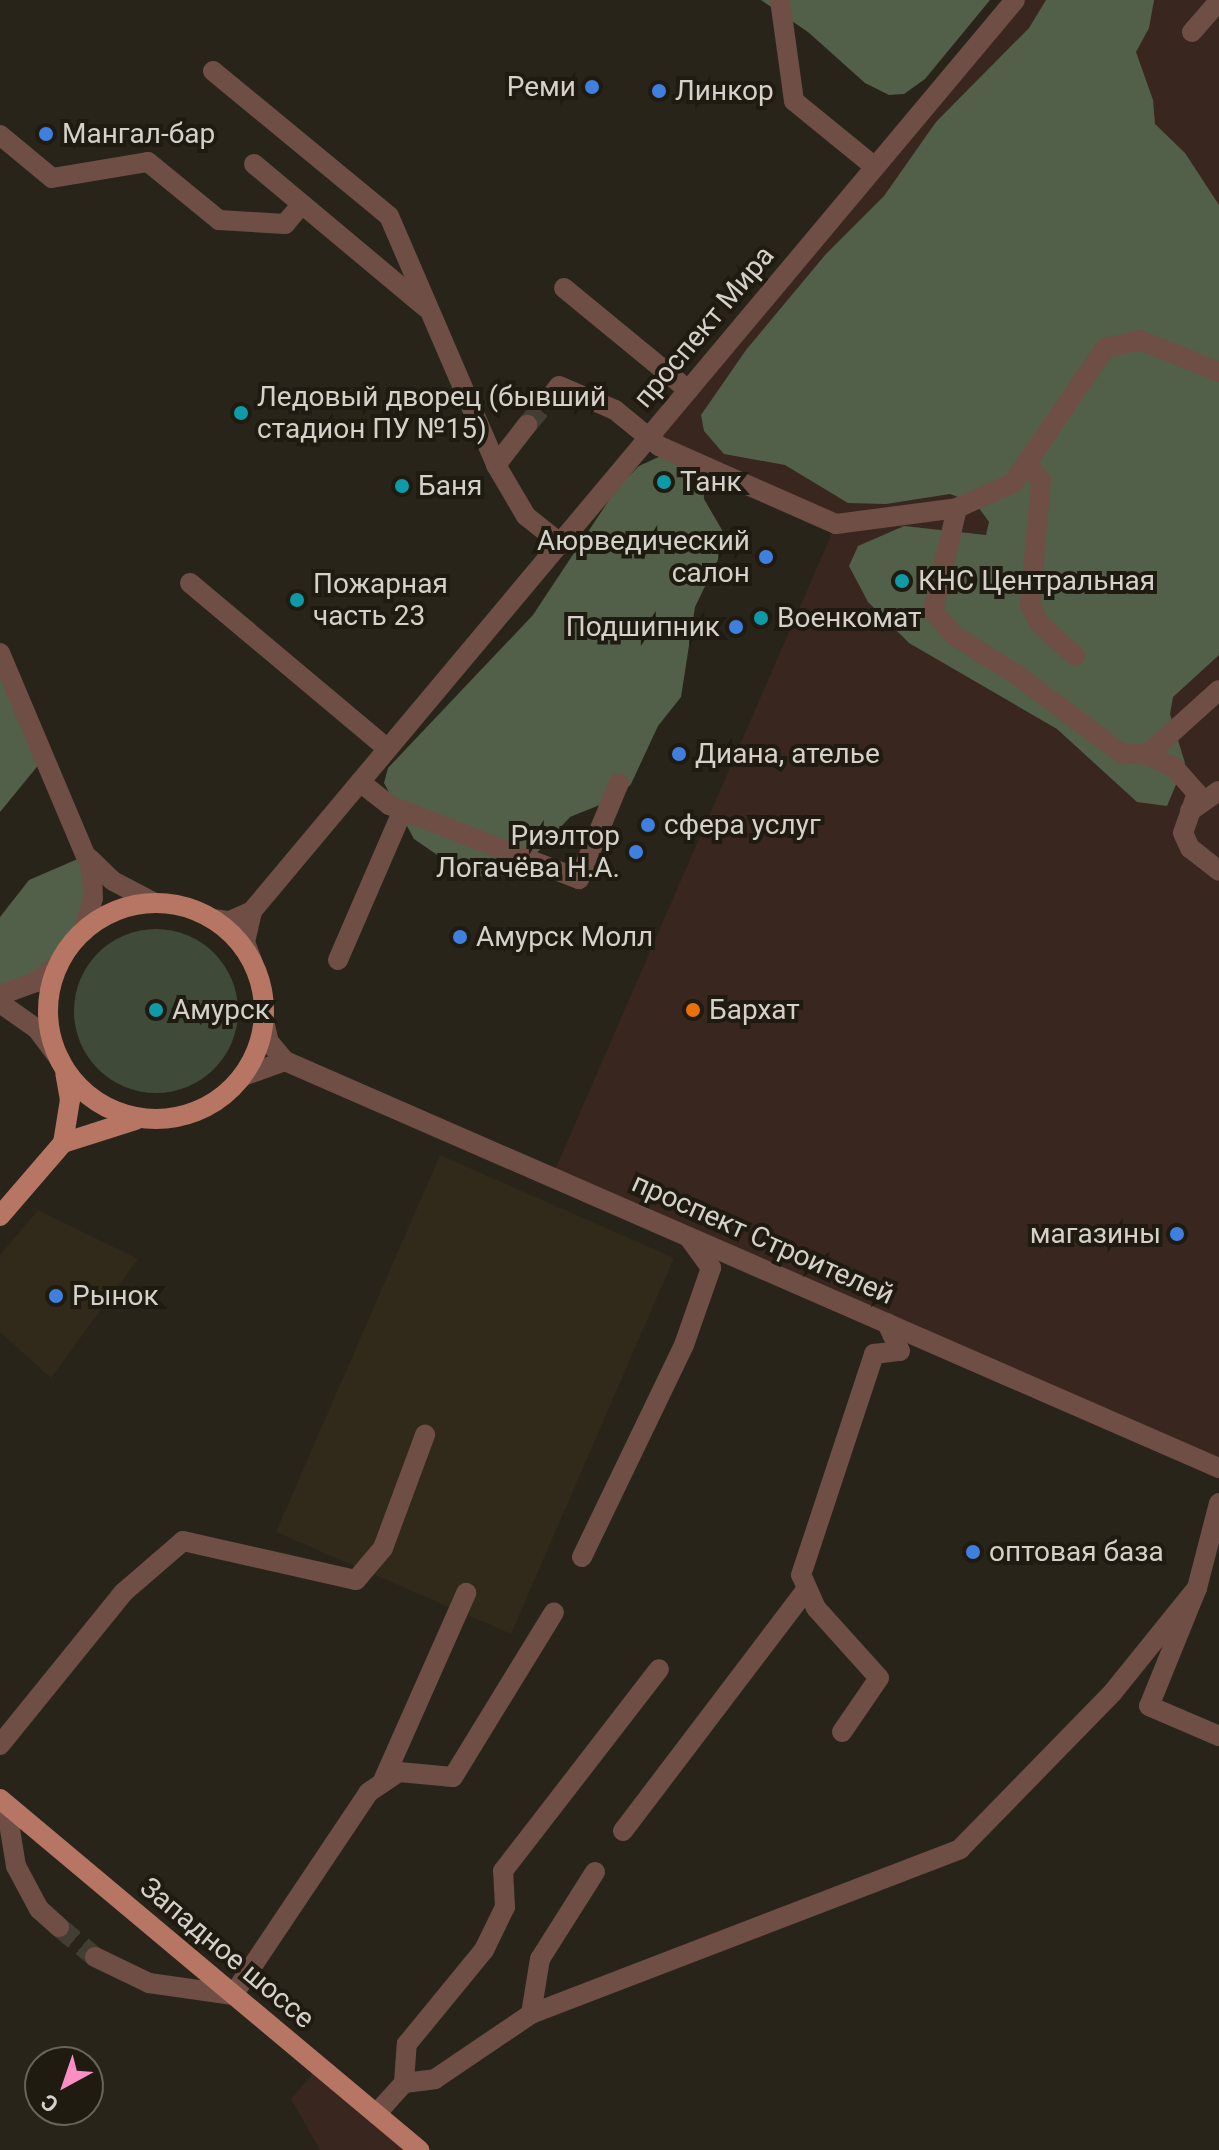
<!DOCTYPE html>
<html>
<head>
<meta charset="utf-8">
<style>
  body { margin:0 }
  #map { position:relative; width:1219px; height:2150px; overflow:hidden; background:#29241a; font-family:Roboto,sans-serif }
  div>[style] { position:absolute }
  .built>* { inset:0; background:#312919 }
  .industrial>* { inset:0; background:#39271f }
  .green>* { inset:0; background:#3f4a38 }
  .round { border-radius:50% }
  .forest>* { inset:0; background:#526049 }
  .minor-tunnel>* { height:20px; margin-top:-10px; transform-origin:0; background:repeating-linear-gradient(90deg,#433e34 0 20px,transparent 0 30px) }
  .minor>* { height:20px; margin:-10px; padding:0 10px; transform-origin:10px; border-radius:10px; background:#6e4e45 }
  .major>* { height:20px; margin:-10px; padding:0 10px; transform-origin:10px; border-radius:10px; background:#b67663 }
  .major>.ring { margin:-10px; padding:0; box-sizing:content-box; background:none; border:20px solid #b67663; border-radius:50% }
  .dots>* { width:22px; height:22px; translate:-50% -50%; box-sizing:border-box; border:4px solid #1f1b10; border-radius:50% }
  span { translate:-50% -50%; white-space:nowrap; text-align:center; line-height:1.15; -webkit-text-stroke:8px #1f1b10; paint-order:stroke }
  .poi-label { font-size:28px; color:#d4d1ca }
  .right { translate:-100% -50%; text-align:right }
  .left { translate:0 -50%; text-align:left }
  .street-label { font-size:28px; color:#d4d1ca }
  .north { position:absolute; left:24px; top:2046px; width:80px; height:80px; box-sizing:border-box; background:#1f1b10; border:2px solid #67645a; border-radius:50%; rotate:220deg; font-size:22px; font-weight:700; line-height:32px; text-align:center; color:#d4d1ca }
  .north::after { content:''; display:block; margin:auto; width:28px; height:36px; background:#fb8fc4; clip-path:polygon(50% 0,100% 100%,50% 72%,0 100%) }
</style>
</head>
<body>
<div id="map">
  <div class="built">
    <div style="clip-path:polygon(440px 1155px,674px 1258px,511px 1634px,276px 1532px)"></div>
    <div style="clip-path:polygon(38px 1210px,138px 1259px,51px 1378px,0 1332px,0 1255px)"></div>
  </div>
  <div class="industrial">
    <div style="clip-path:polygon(1015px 0,1219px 0,1219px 1468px,552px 1177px,836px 524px,648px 437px)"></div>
    <div style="clip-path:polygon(319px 2066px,419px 2150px,320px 2150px,291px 2099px)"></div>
  </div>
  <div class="green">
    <div class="round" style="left:74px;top:929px;width:164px;height:164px"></div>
  </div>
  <div class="forest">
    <div style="clip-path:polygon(761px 0,990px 0,925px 79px,904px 94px,889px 95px,865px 83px,808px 32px)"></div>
    <div style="clip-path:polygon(1046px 0,1154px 0,1149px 28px,1136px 52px,1153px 100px,1155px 124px,1185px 153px,1219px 205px,1219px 655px,1173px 697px,1170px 714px,1185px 763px,1167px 806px,1137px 802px,1057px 729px,909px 643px,868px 602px,849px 566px,858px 546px,904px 526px,986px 535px,989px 522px,976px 504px,950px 494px,886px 504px,848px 503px,785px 465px,724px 454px,704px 431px,701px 415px,746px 350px,826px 254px,884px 196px,936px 122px,1029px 28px)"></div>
    <div style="clip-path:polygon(663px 455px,703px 479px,704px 499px,722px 530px,724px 547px,695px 607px,681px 697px,658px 726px,631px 784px,617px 798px,570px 817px,520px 871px,491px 878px,465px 874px,414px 839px,384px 783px,388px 768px,533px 615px,617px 488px,639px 466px)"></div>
    <div style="clip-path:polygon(0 653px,45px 757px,0 812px)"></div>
    <div style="clip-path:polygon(87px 855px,83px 932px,59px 964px,0 995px,0 917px,29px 880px)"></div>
  </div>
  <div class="minor-tunnel">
    <div style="left:527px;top:425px;width:39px;rotate:-50deg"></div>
    <div style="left:59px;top:1927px;width:47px;rotate:39.8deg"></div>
  </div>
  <div class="minor">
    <div style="left:780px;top:0;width:102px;rotate:82.1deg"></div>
    <div style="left:794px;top:101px;width:104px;rotate:39.2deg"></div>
    <div style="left:1192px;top:32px;width:41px;rotate:-48.9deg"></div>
    <div style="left:213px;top:71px;width:228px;rotate:39.5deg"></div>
    <div style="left:389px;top:216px;width:271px;rotate:66.7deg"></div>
    <div style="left:496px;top:465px;width:59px;rotate:59.5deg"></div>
    <div style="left:526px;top:516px;width:43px;rotate:38.5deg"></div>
    <div style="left:0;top:135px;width:67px;rotate:39.6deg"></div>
    <div style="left:52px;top:178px;width:97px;rotate:-9.5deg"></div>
    <div style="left:148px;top:162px;width:92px;rotate:39.2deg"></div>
    <div style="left:219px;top:220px;width:66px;rotate:3.5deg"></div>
    <div style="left:285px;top:224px;width:26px;rotate:-50deg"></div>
    <div style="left:254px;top:164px;width:224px;rotate:39.9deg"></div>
    <div style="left:564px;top:288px;width:161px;rotate:39.4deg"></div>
    <div style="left:552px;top:395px;width:11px;rotate:-52deg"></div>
    <div style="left:559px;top:386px;width:61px;rotate:23.2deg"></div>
    <div style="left:615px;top:410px;width:57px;rotate:39.3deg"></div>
    <div style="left:659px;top:446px;width:193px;rotate:23.8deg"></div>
    <div style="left:836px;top:524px;width:122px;rotate:-7.5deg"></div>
    <div style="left:957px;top:508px;width:61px;rotate:-24.1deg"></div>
    <div style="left:1013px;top:483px;width:163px;rotate:-55.7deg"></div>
    <div style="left:1105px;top:348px;width:36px;rotate:-13deg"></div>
    <div style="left:1140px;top:340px;width:85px;rotate:22.1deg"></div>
    <div style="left:1027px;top:463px;width:22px;rotate:51deg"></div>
    <div style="left:1041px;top:480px;width:125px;rotate:95deg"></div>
    <div style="left:1030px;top:605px;width:20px;rotate:63deg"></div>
    <div style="left:1039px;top:623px;width:49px;rotate:42.5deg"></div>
    <div style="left:496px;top:465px;width:51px;rotate:-52.2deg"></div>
    <div style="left:957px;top:508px;width:106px;rotate:103.1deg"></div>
    <div style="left:933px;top:611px;width:33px;rotate:49deg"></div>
    <div style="left:955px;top:636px;width:73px;rotate:32.2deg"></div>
    <div style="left:1017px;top:675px;width:130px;rotate:36.9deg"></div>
    <div style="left:1121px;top:753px;width:26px;rotate:4deg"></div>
    <div style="left:1147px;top:755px;width:97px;rotate:-42.1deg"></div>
    <div style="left:190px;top:583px;width:258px;rotate:40deg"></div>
    <div style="left:0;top:653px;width:237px;rotate:67.1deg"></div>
    <div style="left:92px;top:871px;width:27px;rotate:88deg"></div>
    <div style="left:93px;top:898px;width:35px;rotate:106deg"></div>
    <div style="left:1147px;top:755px;width:30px;rotate:24deg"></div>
    <div style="left:1174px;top:767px;width:35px;rotate:49deg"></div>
    <div style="left:1197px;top:793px;width:42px;rotate:109.3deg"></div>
    <div style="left:1183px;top:833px;width:17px;rotate:65deg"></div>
    <div style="left:1190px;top:848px;width:37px;rotate:38deg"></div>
    <div style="left:360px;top:782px;width:37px;rotate:38deg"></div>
    <div style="left:389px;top:805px;width:204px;rotate:21.3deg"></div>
    <div style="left:579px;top:879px;width:104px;rotate:-67.4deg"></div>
    <div style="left:1190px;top:811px;width:35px;rotate:-35deg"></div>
    <div style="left:89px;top:858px;width:33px;rotate:44deg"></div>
    <div style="left:113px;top:881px;width:47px;rotate:27.6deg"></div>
    <div style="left:213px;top:919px;width:17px;rotate:7deg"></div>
    <div style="left:230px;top:921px;width:24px;rotate:-24deg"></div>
    <div style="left:338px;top:960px;width:163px;rotate:-66.6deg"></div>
    <div style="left:253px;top:963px;width:22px;rotate:-111deg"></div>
    <div style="left:245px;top:942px;width:32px;rotate:-77deg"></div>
    <div style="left:252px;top:911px;width:1188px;rotate:-50.05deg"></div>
    <div style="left:0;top:995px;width:38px;rotate:-20deg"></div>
    <div style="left:36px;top:982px;width:29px;rotate:-38deg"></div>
    <div style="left:0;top:1003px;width:45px;rotate:35.1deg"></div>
    <div style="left:37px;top:1029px;width:39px;rotate:53deg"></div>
    <div style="left:264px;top:1021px;width:22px;rotate:77deg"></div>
    <div style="left:269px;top:1042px;width:25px;rotate:50deg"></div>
    <div style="left:285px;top:1061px;width:1019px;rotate:23.55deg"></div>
    <div style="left:243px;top:1076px;width:45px;rotate:-19.7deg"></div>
    <div style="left:1219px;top:1503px;width:88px;rotate:104.5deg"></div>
    <div style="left:1197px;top:1588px;width:127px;rotate:112.1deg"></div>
    <div style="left:1149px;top:1706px;width:76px;rotate:23.2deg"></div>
    <div style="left:582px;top:1557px;width:235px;rotate:-64.3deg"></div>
    <div style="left:684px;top:1345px;width:82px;rotate:-70.7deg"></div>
    <div style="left:711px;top:1268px;width:36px;rotate:-126deg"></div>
    <div style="left:842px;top:1732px;width:65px;rotate:-55.6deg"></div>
    <div style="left:879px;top:1678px;width:94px;rotate:-132deg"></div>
    <div style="left:816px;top:1608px;width:36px;rotate:-114deg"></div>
    <div style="left:801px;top:1575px;width:233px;rotate:-71.7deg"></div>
    <div style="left:874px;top:1354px;width:26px;rotate:-7deg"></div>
    <div style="left:900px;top:1351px;width:31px;rotate:-115deg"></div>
    <div style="left:0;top:1745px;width:197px;rotate:-51deg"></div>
    <div style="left:124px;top:1592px;width:78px;rotate:-40.8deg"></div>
    <div style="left:183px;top:1541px;width:177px;rotate:12.7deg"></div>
    <div style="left:356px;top:1580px;width:42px;rotate:-49.8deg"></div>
    <div style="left:383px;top:1548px;width:121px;rotate:-69.6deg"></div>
    <div style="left:382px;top:1783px;width:208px;rotate:-66.1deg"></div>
    <div style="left:6px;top:1805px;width:62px;rotate:80.7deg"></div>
    <div style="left:16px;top:1866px;width:49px;rotate:61.9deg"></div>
    <div style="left:39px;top:1909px;width:27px;rotate:42deg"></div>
    <div style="left:623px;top:1831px;width:304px;rotate:-52.8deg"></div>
    <div style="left:95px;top:1957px;width:60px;rotate:25.7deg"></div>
    <div style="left:149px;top:1983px;width:85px;rotate:8.1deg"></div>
    <div style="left:233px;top:1995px;width:244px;rotate:-56.2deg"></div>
    <div style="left:369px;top:1792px;width:36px;rotate:-34deg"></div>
    <div style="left:399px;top:1772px;width:54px;rotate:5.3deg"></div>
    <div style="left:453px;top:1777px;width:193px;rotate:-58.5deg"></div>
    <div style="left:531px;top:2014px;width:56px;rotate:-80.7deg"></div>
    <div style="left:540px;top:1959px;width:103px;rotate:-57.7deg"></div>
    <div style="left:404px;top:2083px;width:31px;rotate:-7deg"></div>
    <div style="left:435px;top:2079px;width:116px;rotate:-34.1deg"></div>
    <div style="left:531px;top:2014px;width:460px;rotate:-21deg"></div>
    <div style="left:960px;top:1849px;width:219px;rotate:-45.7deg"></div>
    <div style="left:1113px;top:1692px;width:134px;rotate:-51.1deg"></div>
    <div style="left:376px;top:2114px;width:42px;rotate:-47.9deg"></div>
    <div style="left:404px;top:2083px;width:39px;rotate:-86deg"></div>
    <div style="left:407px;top:2044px;width:122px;rotate:-50.7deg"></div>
    <div style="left:484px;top:1950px;width:48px;rotate:-64deg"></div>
    <div style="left:505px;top:1907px;width:36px;rotate:-93deg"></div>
    <div style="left:503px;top:1871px;width:255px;rotate:-52.3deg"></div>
  </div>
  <div class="major">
    <div class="ring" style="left:48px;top:903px;width:196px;height:196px"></div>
    <div style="left:63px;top:1143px;width:76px;rotate:-17.7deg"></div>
    <div style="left:0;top:1216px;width:96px;rotate:-49.2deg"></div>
    <div style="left:63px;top:1143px;width:44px;rotate:-80.8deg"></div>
    <div style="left:70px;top:1100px;width:27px;rotate:-100deg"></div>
    <div style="left:0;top:1799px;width:547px;rotate:39.95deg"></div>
  </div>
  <div class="dots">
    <div style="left:592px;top:87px;background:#3f7fe0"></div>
    <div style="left:659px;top:91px;background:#3f7fe0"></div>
    <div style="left:46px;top:134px;background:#3f7fe0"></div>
    <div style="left:241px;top:413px;background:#0f9aa8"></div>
    <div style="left:664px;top:482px;background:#0f9aa8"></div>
    <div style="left:402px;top:486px;background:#0f9aa8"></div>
    <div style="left:766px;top:557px;background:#3f7fe0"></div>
    <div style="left:902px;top:581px;background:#0f9aa8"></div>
    <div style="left:297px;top:600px;background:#0f9aa8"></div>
    <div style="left:761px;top:618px;background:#0f9aa8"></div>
    <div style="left:736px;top:627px;background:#3f7fe0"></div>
    <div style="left:679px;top:754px;background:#3f7fe0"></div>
    <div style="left:648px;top:825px;background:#3f7fe0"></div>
    <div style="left:636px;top:852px;background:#3f7fe0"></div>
    <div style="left:460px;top:937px;background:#3f7fe0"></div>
    <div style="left:156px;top:1010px;background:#0f9aa8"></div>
    <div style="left:693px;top:1010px;background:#e8710a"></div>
    <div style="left:1177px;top:1234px;background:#3f7fe0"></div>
    <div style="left:56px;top:1296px;background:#3f7fe0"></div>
    <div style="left:973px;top:1552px;background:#3f7fe0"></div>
  </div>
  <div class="poi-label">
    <span class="right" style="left:576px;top:87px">Реми</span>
    <span class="left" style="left:675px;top:91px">Линкор</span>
    <span class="left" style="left:62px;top:134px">Мангал-бар</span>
    <span class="left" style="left:257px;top:413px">Ледовый дворец (бывший<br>cтадион ПУ №15)</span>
    <span class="left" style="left:680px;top:482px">Танк</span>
    <span class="left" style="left:418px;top:486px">Баня</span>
    <span class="right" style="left:750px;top:557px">Аюрведический<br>салон</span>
    <span class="left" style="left:918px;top:581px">КНС Центральная</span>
    <span class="left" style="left:313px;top:600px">Пожарная<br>часть 23</span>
    <span class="left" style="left:777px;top:618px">Военкомат</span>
    <span class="right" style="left:720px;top:627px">Подшипник</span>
    <span class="left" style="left:695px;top:754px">Диана, ателье</span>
    <span class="left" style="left:664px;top:825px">сфера услуг</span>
    <span class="right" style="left:620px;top:852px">Риэлтор<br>Логачёва Н.А.</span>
    <span class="left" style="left:476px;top:937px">Амурск Молл</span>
    <span class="left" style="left:172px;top:1010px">Амурск</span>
    <span class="left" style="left:709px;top:1010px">Бархат</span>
    <span class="right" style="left:1161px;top:1234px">магазины</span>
    <span class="left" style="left:72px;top:1296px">Рынок</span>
    <span class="left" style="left:989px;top:1552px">оптовая база</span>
  </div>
  <div class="street-label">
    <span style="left:704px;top:327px;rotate:-50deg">проспект Мира</span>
    <span style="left:763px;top:1239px;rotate:24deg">проспект Строителей</span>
    <span style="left:227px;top:1953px;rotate:40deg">Западное шоссе</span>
  </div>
  <div class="north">С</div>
</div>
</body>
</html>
